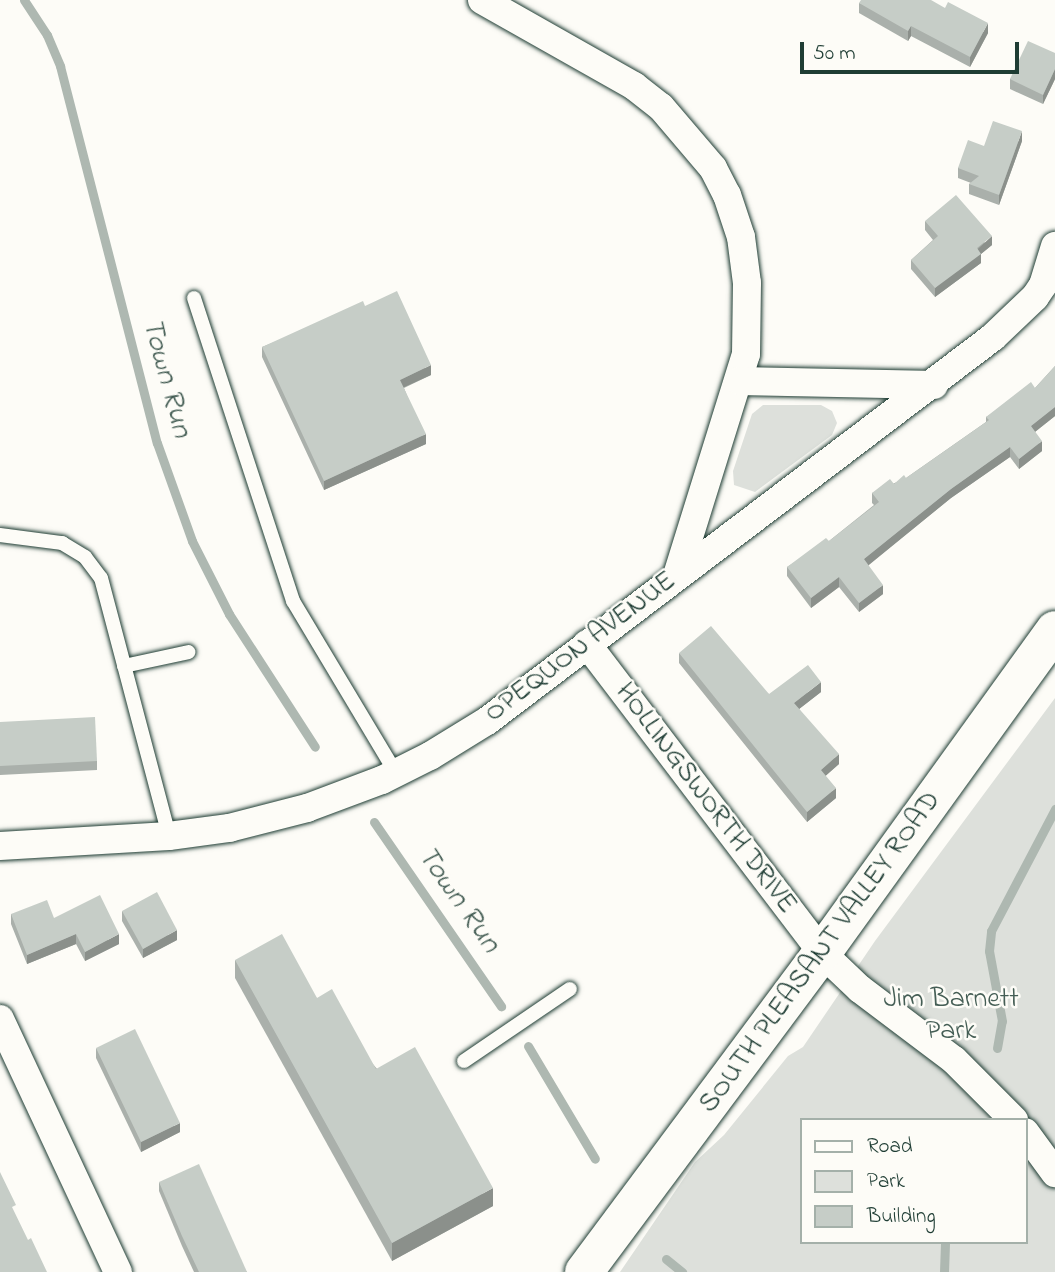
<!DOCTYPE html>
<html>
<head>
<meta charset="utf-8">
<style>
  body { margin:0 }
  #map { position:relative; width:1055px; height:1272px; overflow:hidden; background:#fdfcf7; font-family:"Indie Flower",sans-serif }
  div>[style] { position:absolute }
  .green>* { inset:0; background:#dde0db }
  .stream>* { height:9px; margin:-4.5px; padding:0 4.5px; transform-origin:4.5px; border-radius:4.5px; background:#aeb8b1 }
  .roads { filter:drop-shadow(0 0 2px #1f3d34) drop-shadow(0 0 2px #1f3d34) }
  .lane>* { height:14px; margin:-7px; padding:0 7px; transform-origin:7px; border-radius:7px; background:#fdfcf7 }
  .street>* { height:28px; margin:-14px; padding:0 14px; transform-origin:14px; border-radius:14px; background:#fdfcf7 }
  .secondary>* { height:38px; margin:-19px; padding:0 19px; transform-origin:19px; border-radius:19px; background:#fdfcf7 }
  .wall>* { inset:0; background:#aab0ab }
  .shaded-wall>* { inset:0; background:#8b908b }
  .building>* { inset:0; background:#c6cdc7 }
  span { translate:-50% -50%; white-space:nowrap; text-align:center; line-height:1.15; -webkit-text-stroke:5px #fdfcf7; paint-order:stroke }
  .street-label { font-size:28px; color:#1f3d34 }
  .park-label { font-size:28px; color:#455e55 }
  .water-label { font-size:30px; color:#435c53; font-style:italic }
  .legend { position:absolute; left:800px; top:1118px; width:228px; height:126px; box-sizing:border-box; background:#fdfcf7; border:2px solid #a4b0a9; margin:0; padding:9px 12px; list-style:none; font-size:21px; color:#1f3d34 }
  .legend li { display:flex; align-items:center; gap:14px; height:35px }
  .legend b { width:35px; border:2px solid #a4b0a9 }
  .scale { position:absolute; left:800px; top:42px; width:219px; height:32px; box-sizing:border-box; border:4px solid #1f3d34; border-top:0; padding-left:9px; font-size:21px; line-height:24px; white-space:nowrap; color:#1f3d34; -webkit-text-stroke:5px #fdfcf7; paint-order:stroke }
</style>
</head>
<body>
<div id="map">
  <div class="green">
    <div style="clip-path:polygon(763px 405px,821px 405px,832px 411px,837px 423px,832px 435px,755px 492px,734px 485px,733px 471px,752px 414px)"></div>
    <div style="clip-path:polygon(evenodd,1055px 698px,1055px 1272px,620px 1272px,695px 1162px,724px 1135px,788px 1056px,803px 1047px,875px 941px,1055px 698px,801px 1120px,1025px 1120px,1025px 1242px,801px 1242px,801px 1120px)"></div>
  </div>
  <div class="stream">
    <div style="left:24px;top:0;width:42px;rotate:56.7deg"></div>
    <div style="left:47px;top:35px;width:34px;rotate:67deg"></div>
    <div style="left:60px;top:66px;width:389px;rotate:75.6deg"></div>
    <div style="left:157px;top:443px;width:104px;rotate:70.3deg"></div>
    <div style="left:192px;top:541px;width:82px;rotate:63.1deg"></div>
    <div style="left:229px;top:614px;width:158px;rotate:57.1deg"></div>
    <div style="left:374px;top:822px;width:224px;rotate:55.4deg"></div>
    <div style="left:528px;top:1046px;width:131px;rotate:59.3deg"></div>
    <div style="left:997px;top:1048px;width:27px;rotate:-80deg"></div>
    <div style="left:1002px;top:1021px;width:71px;rotate:-100.5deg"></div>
    <div style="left:989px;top:951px;width:20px;rotate:-84deg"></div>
    <div style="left:991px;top:931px;width:138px;rotate:-62.3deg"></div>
    <div style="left:666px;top:1259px;width:21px;rotate:39deg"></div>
    <div style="left:944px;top:1272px;width:30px;rotate:-88deg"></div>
  </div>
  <div class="roads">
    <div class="lane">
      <div style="left:194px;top:298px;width:319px;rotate:71.9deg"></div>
      <div style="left:293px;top:601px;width:200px;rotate:59.1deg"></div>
      <div style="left:0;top:535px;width:63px;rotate:7.4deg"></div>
      <div style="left:62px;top:543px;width:27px;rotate:31deg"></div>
      <div style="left:85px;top:557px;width:26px;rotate:53deg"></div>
      <div style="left:101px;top:578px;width:267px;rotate:75.2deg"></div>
      <div style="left:124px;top:666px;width:66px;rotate:-12.2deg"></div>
      <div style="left:464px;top:1061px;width:128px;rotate:-34.2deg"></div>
    </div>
    <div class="street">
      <div style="left:482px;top:0;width:175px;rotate:29.5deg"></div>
      <div style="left:634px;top:86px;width:34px;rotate:38deg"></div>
      <div style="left:661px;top:107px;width:80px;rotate:49.6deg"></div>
      <div style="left:713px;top:168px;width:30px;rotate:63deg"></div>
      <div style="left:727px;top:195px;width:44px;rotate:71.6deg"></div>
      <div style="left:741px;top:237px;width:46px;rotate:82.6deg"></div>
      <div style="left:747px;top:283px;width:71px;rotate:90.8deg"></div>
      <div style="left:746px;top:354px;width:232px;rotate:107.3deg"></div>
      <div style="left:740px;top:381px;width:194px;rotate:1.2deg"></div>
      <div style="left:587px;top:644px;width:388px;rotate:52.7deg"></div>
      <div style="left:822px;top:953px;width:52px;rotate:43.5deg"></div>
      <div style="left:860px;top:989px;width:118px;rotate:37.1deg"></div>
      <div style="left:954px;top:1060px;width:85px;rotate:45deg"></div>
      <div style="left:0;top:846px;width:169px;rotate:-3.4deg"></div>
      <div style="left:169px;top:836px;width:61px;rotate:-7.6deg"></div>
      <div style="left:229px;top:828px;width:81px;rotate:-14.4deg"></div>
      <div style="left:307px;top:808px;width:80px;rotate:-20.5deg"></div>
      <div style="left:382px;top:780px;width:54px;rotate:-26.6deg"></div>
      <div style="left:430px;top:756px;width:67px;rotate:-31.6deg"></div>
      <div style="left:487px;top:721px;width:635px;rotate:-37.19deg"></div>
      <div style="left:993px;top:337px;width:58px;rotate:-43.6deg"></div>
      <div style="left:1035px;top:297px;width:14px;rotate:-56deg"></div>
      <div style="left:1043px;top:285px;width:41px;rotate:-72.9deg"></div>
      <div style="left:0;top:1019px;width:279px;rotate:65deg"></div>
      <div style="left:1025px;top:1132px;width:51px;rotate:53.8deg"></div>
    </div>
    <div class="secondary">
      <div style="left:584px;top:1272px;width:398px;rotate:-53.3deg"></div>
      <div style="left:822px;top:953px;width:398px;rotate:-54.2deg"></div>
    </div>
  </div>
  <div class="wall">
    <div style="clip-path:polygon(859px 3px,988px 33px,970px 67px,911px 36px,908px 41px,859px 13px)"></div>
    <div style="clip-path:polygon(1055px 53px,1055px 79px,1043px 104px,1010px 89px,1010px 79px)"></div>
    <div style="clip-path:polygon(1022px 141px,999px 205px,969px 194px,969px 184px,971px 183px,958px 178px,958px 168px,984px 146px)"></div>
    <div style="clip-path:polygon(925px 221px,992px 245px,981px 254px,981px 263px,935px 297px,911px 269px,911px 260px,933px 240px,925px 230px)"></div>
    <div style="clip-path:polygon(365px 306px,431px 375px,404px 388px,426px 444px,324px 490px,262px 357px,262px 347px)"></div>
    <div style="clip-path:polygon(1055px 366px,1055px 416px,1035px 432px,1042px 451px,1019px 469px,1010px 457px,951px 498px,868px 565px,883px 594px,859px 612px,839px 587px,811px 608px,787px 576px,787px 567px,829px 541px,874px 505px,872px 503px,872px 493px,906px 478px,986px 422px,986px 417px,1035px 388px)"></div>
    <div style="clip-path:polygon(679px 653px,769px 694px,821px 692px,799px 709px,839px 764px,825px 776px,836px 798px,807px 822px,679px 663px)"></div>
    <div style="clip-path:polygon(0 722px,97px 761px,97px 770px,0 775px)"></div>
    <div style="clip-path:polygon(122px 911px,177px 940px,143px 958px,122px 921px)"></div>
    <div style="clip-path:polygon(11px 914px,54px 918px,119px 944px,85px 961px,76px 944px,27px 964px,11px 924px)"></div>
    <div style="clip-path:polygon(235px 960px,317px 998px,493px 1206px,392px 1261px,235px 978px)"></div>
    <div style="clip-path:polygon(96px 1048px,180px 1132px,141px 1152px,96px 1058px)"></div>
    <div style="clip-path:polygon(159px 1182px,247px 1272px,194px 1272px,182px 1246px,159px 1191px)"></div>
  </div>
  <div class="shaded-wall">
    <div style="clip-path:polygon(988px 23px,988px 33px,970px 67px,970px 57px)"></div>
    <div style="clip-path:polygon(911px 26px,911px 36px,908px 41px,908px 31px)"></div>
    <div style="clip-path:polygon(1055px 69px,1055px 79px,1043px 104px,1043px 95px)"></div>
    <div style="clip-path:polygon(1022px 131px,1022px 141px,999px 205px,999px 195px)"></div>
    <div style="clip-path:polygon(992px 236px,992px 245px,981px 254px,981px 263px,935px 297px,935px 288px)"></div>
    <div style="clip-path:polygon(431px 365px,431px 375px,400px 389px,400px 380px)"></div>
    <div style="clip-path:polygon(1055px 407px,1055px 416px,1031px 435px,1031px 426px)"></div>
    <div style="clip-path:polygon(426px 434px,426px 444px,324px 490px,324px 481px)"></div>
    <div style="clip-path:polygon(1042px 441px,1042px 451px,1019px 469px,1019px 459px)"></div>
    <div style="clip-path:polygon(1010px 447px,1010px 457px,951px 498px,864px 569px,864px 559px,951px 489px)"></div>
    <div style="clip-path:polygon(839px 577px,839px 587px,811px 608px,811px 598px)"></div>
    <div style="clip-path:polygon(883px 585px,883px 594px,859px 612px,859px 603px)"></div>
    <div style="clip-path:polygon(821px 682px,821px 692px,794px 713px,794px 703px)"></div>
    <div style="clip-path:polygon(839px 754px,839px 764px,821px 780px,821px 770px)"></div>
    <div style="clip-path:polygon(836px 788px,836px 798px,807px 822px,807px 812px)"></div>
    <div style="clip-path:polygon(177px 930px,177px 940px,143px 958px,143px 949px)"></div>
    <div style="clip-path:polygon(76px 934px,76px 944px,27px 964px,27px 955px)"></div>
    <div style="clip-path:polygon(119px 934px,119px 944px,85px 961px,85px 952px)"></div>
    <div style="clip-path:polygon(180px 1123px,180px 1132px,141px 1152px,141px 1142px)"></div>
    <div style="clip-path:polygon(493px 1188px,493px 1206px,392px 1261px,392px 1243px)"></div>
  </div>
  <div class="building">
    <div style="clip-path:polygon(861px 0,931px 0,945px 8px,948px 2px,988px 23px,970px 57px,911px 26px,908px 31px,859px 3px)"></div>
    <div style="clip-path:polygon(1028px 41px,1055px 53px,1055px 69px,1043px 95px,1010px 79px)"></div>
    <div style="clip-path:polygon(993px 121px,1022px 131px,999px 195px,969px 184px,979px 176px,958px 168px,968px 140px,984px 146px)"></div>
    <div style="clip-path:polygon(956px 195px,992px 236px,977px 248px,981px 254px,935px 288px,911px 260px,938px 236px,925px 221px)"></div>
    <div style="clip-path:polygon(397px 291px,431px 365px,400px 380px,426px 434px,324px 481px,262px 347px,363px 301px,365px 306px)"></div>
    <div style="clip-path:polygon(1055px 366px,1055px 407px,1031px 426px,1042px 441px,1019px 459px,1010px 447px,951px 489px,864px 559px,883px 585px,859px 603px,839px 577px,811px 598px,787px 567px,826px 538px,829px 541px,879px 502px,872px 493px,890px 479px,894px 484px,904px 475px,906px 478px,989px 420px,986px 417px,1031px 382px,1035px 388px)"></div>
    <div style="clip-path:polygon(711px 626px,769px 694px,808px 665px,821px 682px,794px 703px,839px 754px,821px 770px,836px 788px,807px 812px,679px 653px)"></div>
    <div style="clip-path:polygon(95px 717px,97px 761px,0 766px,0 722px)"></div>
    <div style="clip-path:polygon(157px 892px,177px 930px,143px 949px,122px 911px)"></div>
    <div style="clip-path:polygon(100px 895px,119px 934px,85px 952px,76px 934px,27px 955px,11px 914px,47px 900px,54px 918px)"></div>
    <div style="clip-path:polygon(282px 934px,317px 998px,332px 989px,376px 1069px,415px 1047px,493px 1188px,392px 1243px,235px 960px)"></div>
    <div style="clip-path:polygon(135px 1029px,180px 1123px,141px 1142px,96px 1048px)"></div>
    <div style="clip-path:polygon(199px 1164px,247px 1272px,199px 1272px,182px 1236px,159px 1182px)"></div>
    <div style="clip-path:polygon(0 1172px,16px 1205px,12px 1207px,28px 1240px,31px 1238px,47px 1272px,0 1272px)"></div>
  </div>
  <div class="street-label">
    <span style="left:581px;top:648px;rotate:-37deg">OPEQUON AVENUE</span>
    <span style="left:705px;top:799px;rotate:53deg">HOLLINGSWORTH DRIVE</span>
    <span style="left:821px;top:953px;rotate:-54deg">SOUTH PLEASANT VALLEY ROAD</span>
  </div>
  <div class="park-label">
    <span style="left:951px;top:1016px">Jim Barnett<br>Park</span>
  </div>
  <div class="water-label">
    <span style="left:166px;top:378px;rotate:75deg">Town Run</span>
    <span style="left:458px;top:900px;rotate:55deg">Town Run</span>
  </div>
  <ul class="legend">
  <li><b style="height:9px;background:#fdfcf7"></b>Road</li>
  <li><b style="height:19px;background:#dde0db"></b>Park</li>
  <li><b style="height:19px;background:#c6cdc7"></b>Building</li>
  </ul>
  <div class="scale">50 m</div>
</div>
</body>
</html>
